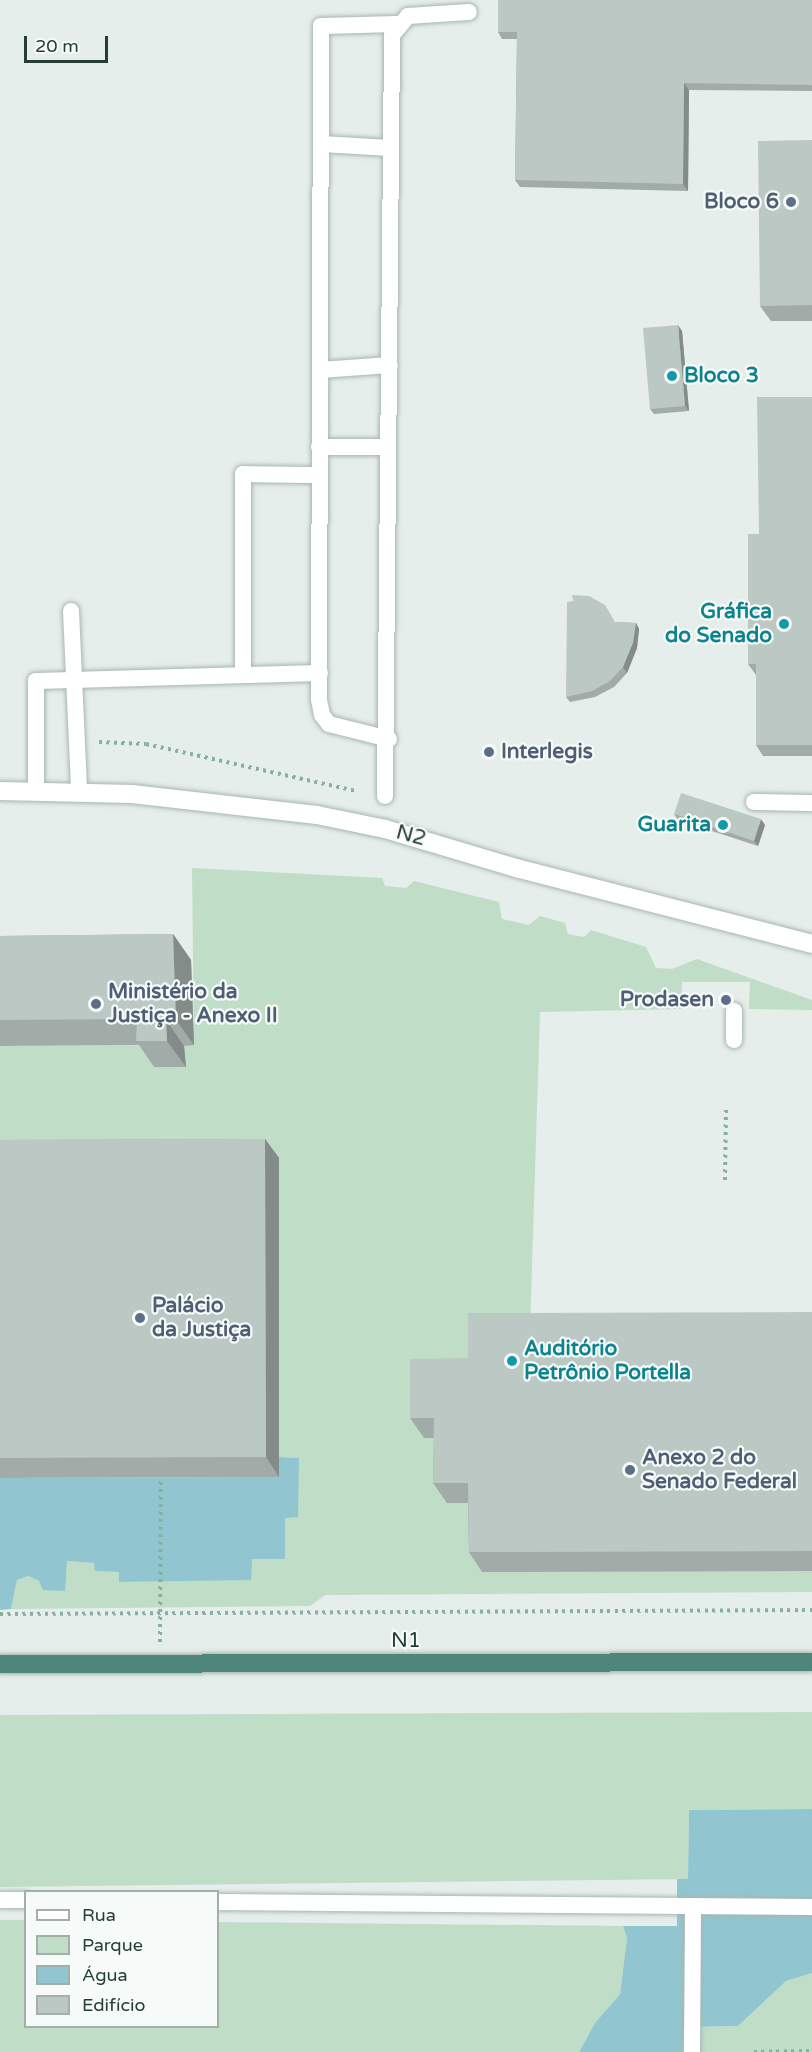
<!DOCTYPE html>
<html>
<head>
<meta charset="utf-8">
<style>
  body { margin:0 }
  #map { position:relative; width:812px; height:2052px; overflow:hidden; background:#e5eeea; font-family:"Varela Round",sans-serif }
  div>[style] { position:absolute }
  .green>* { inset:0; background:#c0ddc8 }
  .water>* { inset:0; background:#91c6d0 }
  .path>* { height:4px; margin-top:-2px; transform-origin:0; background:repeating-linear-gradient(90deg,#87b0a3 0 3px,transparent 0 7.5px) }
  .roads { filter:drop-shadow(0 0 2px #a8b6b1) drop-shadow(0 0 2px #a8b6b1) }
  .service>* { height:16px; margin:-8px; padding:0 8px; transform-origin:8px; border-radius:8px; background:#fff }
  .secondary>* { height:18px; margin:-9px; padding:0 9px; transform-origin:9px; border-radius:9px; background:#fff }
  .trunk>* { height:18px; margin:-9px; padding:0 9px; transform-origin:9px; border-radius:9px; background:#4f867a }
  .path-bridge>* { height:4px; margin-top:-2px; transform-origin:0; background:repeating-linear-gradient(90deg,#87b0a3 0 3px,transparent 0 7.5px) }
  .wall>* { inset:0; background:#a1aca8 }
  .shaded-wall>* { inset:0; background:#838c88 }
  .building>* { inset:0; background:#bbc8c3 }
  .dots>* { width:16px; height:16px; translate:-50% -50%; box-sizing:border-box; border:3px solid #f6faf8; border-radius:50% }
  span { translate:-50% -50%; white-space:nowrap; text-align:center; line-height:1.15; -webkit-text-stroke:4.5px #f6faf8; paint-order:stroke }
  .service-label { font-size:21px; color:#4e5e75; font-weight:700 }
  .right { translate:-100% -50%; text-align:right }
  .left { translate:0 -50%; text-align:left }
  .culture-label { font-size:21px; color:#0d838f; font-weight:700 }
  .street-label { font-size:21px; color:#253f38 }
  .legend { position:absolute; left:24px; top:1890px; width:195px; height:138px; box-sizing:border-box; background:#f6faf8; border:2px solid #a2afab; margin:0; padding:8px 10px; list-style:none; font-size:18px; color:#253f38 }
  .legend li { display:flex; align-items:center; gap:12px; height:30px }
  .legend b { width:30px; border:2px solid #a2afab }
  .scale { position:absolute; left:24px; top:36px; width:84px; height:27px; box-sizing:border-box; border:3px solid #253f38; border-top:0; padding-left:8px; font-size:18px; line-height:21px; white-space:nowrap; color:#253f38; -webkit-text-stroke:4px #f6faf8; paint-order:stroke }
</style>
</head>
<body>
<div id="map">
  <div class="green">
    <div style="clip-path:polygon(192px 868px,382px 878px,385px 886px,406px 888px,414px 881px,499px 902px,502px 919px,529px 925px,540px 916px,565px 923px,568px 934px,584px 937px,591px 930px,646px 947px,656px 968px,672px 969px,697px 959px,812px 1000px,812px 1010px,749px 1009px,750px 982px,682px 982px,681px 1009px,540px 1012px,530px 1331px,447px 1438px,482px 1503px,812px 1571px,812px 1592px,325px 1595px,310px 1606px,11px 1609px,17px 1580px,28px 1576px,39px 1581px,67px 1561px,95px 1563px,95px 1571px,120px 1572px,120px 1582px,161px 1581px,252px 1559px,285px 1559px,285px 1517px,298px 1517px,298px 1458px,279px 1457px,0 1159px,0 1046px,194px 1045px)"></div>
    <div style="clip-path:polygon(812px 1712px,812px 1809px,689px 1810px,688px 1879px,0 1887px,0 1715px)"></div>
    <div style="clip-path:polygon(0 1920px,25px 1920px,26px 2026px,218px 2026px,218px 1922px,623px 1926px,627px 1938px,620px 1994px,595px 2023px,579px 2052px,0 2052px)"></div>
    <div style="clip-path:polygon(812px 1973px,812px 2052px,683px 2052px,683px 2027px,738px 2026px,786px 1981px)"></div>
  </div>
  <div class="water">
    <div style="clip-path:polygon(279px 1457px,299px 1458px,298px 1517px,285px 1518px,285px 1559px,252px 1559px,251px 1580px,119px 1582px,119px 1572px,95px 1571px,94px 1563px,67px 1561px,65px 1591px,43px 1590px,39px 1581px,28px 1576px,17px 1580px,11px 1609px,0 1610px,0 1478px,279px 1477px)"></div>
    <div style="clip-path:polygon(812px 1809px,812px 1973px,786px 1981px,738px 2026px,683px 2027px,683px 2052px,579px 2052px,595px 2023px,620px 1994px,627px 1938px,623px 1926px,677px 1926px,677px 1879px,688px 1879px,689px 1810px)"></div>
  </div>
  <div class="path">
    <div style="left:99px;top:742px;width:47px;rotate:2.4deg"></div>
    <div style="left:146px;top:744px;width:216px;rotate:12.6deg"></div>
    <div style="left:0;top:1614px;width:812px;rotate:-0.28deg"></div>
    <div style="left:160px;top:1642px;width:165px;rotate:-89.7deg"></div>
    <div style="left:754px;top:2052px;width:58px;rotate:-1deg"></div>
  </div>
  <div class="roads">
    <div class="service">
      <div style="left:321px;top:144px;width:70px;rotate:3.3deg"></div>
      <div style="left:320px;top:370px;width:70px;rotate:-4.1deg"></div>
      <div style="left:319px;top:447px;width:69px"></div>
      <div style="left:71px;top:611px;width:179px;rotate:87.4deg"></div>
      <div style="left:243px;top:674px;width:200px;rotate:-90deg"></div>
      <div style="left:243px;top:474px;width:76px;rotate:0.8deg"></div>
      <div style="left:389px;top:739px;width:62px;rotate:-166deg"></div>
      <div style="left:329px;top:724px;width:11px;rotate:-128deg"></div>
      <div style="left:322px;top:715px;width:16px;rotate:-101deg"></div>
      <div style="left:319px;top:699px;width:673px;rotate:-89.83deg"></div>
      <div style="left:321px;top:26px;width:77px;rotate:-1.5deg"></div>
      <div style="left:36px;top:790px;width:109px;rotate:-90deg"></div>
      <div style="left:36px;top:681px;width:284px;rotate:-1.6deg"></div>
      <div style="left:385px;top:796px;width:761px;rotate:-89.47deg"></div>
      <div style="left:392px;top:35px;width:25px;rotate:-50deg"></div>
      <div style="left:408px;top:16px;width:61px;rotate:-3.8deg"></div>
      <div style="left:754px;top:802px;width:58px;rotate:1deg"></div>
      <div style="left:734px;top:1011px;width:29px;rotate:90deg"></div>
      <div style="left:0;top:1900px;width:26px"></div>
      <div style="left:218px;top:1902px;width:594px;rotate:0.48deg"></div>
      <div style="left:692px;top:2052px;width:144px;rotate:-89.6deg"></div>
    </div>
    <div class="secondary">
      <div style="left:0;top:791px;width:132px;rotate:1.3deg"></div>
      <div style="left:132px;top:794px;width:186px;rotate:6.5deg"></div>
      <div style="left:317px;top:815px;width:69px;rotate:11.6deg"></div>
      <div style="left:385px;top:829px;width:137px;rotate:16.6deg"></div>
      <div style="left:516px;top:868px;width:306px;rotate:14.4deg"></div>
    </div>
    <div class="trunk">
      <div style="left:0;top:1664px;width:812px;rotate:-0.14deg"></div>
    </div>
  </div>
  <div class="path-bridge">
    <div style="left:725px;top:1180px;width:70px;rotate:-89.2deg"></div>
  </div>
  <div class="wall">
    <div style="clip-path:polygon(812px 0,812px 91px,689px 90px,688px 191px,520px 187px,515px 180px,517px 39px,502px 39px,498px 32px)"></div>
    <div style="clip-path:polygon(812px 140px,812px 321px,771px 321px,760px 306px)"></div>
    <div style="clip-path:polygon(682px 331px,689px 411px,654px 414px,650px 409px)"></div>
    <div style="clip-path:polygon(812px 397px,812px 756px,763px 756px,756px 745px,756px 675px,748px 664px,759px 534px)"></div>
    <div style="clip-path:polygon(616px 622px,636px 623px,639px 629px,637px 648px,627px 673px,614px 687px,595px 697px,570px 702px,566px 697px)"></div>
    <div style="clip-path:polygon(674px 814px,765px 825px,758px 846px,678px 820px)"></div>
    <div style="clip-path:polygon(173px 934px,191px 960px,194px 1045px,184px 1046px,186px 1067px,154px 1067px,139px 1045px,0 1046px,0 936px)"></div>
    <div style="clip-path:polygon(265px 1139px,279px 1158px,279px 1477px,0 1478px,0 1140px)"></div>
    <div style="clip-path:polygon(812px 1312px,812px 1571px,482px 1572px,469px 1552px,468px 1503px,447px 1503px,433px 1483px,434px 1438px,424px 1438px,410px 1418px,468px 1358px)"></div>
  </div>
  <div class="shaded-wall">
    <div style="clip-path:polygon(684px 83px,689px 90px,688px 191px,683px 184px)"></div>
    <div style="clip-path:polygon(678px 325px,682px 331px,689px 411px,685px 406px)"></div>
    <div style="clip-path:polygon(636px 623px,639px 629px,637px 648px,627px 673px,623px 667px)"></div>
    <div style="clip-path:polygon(761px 819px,765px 825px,758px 846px,754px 841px)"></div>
    <div style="clip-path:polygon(173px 934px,191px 960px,194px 1045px,176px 1020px)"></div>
    <div style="clip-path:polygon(166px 1020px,184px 1046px,186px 1067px,167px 1041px)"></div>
    <div style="clip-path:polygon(265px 1139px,279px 1158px,279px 1477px,266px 1457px)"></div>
  </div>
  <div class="building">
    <div style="clip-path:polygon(498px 0,812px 0,812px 85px,684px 83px,683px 184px,515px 180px,517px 32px,498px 32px)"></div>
    <div style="clip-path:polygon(812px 140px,812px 305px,760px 306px,758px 141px)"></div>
    <div style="clip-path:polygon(678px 325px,685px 406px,650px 409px,643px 328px)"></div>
    <div style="clip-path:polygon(757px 397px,812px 397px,812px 745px,756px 745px,756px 664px,748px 664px,748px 534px,759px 534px)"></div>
    <div style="clip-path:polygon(572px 595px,589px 596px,605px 605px,615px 622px,636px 623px,633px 643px,623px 667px,610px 681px,592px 691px,566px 697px,567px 602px,573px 601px)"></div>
    <div style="clip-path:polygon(681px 793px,761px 819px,754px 841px,674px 814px)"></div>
    <div style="clip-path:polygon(173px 934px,176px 1020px,166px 1020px,167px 1041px,136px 1041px,137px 1019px,0 1020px,0 936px)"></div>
    <div style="clip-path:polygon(265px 1139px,266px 1457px,0 1458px,0 1140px)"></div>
    <div style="clip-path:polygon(812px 1312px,812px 1551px,469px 1552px,468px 1483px,433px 1483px,434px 1418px,410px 1418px,410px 1359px,468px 1358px,468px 1313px)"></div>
  </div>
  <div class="dots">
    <div style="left:791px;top:202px;background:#5c6f8a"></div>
    <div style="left:672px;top:376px;background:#0f9aa8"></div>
    <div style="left:784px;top:624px;background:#0f9aa8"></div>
    <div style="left:489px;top:752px;background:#5c6f8a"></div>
    <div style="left:723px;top:825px;background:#0f9aa8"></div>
    <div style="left:726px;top:1000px;background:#5c6f8a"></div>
    <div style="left:96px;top:1004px;background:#5c6f8a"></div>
    <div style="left:140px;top:1318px;background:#5c6f8a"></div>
    <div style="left:512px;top:1361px;background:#0f9aa8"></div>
    <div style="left:630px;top:1470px;background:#5c6f8a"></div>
  </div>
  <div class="service-label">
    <span class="right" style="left:779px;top:202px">Bloco 6</span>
    <span class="left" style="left:501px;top:752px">Interlegis</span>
    <span class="left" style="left:108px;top:1004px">Ministério da<br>Justiça - Anexo II</span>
    <span class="right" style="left:714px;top:1000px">Prodasen</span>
    <span class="left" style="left:152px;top:1318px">Palácio<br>da Justiça</span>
    <span class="left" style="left:642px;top:1470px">Anexo 2 do<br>Senado Federal</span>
  </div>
  <div class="culture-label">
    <span class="left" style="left:684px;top:376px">Bloco 3</span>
    <span class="right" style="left:772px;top:624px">Gráfica<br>do Senado</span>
    <span class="right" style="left:711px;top:825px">Guarita</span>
    <span class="left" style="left:524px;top:1361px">Auditório<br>Petrônio Portella</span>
  </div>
  <div class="street-label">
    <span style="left:411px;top:836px;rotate:15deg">N2</span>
    <span style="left:406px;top:1641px">N1</span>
  </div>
  <ul class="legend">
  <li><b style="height:8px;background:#fff"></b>Rua</li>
  <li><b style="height:16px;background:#c0ddc8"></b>Parque</li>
  <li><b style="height:16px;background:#91c6d0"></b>Água</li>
  <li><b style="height:16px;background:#bbc8c3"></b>Edifício</li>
  </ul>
  <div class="scale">20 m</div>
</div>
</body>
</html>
